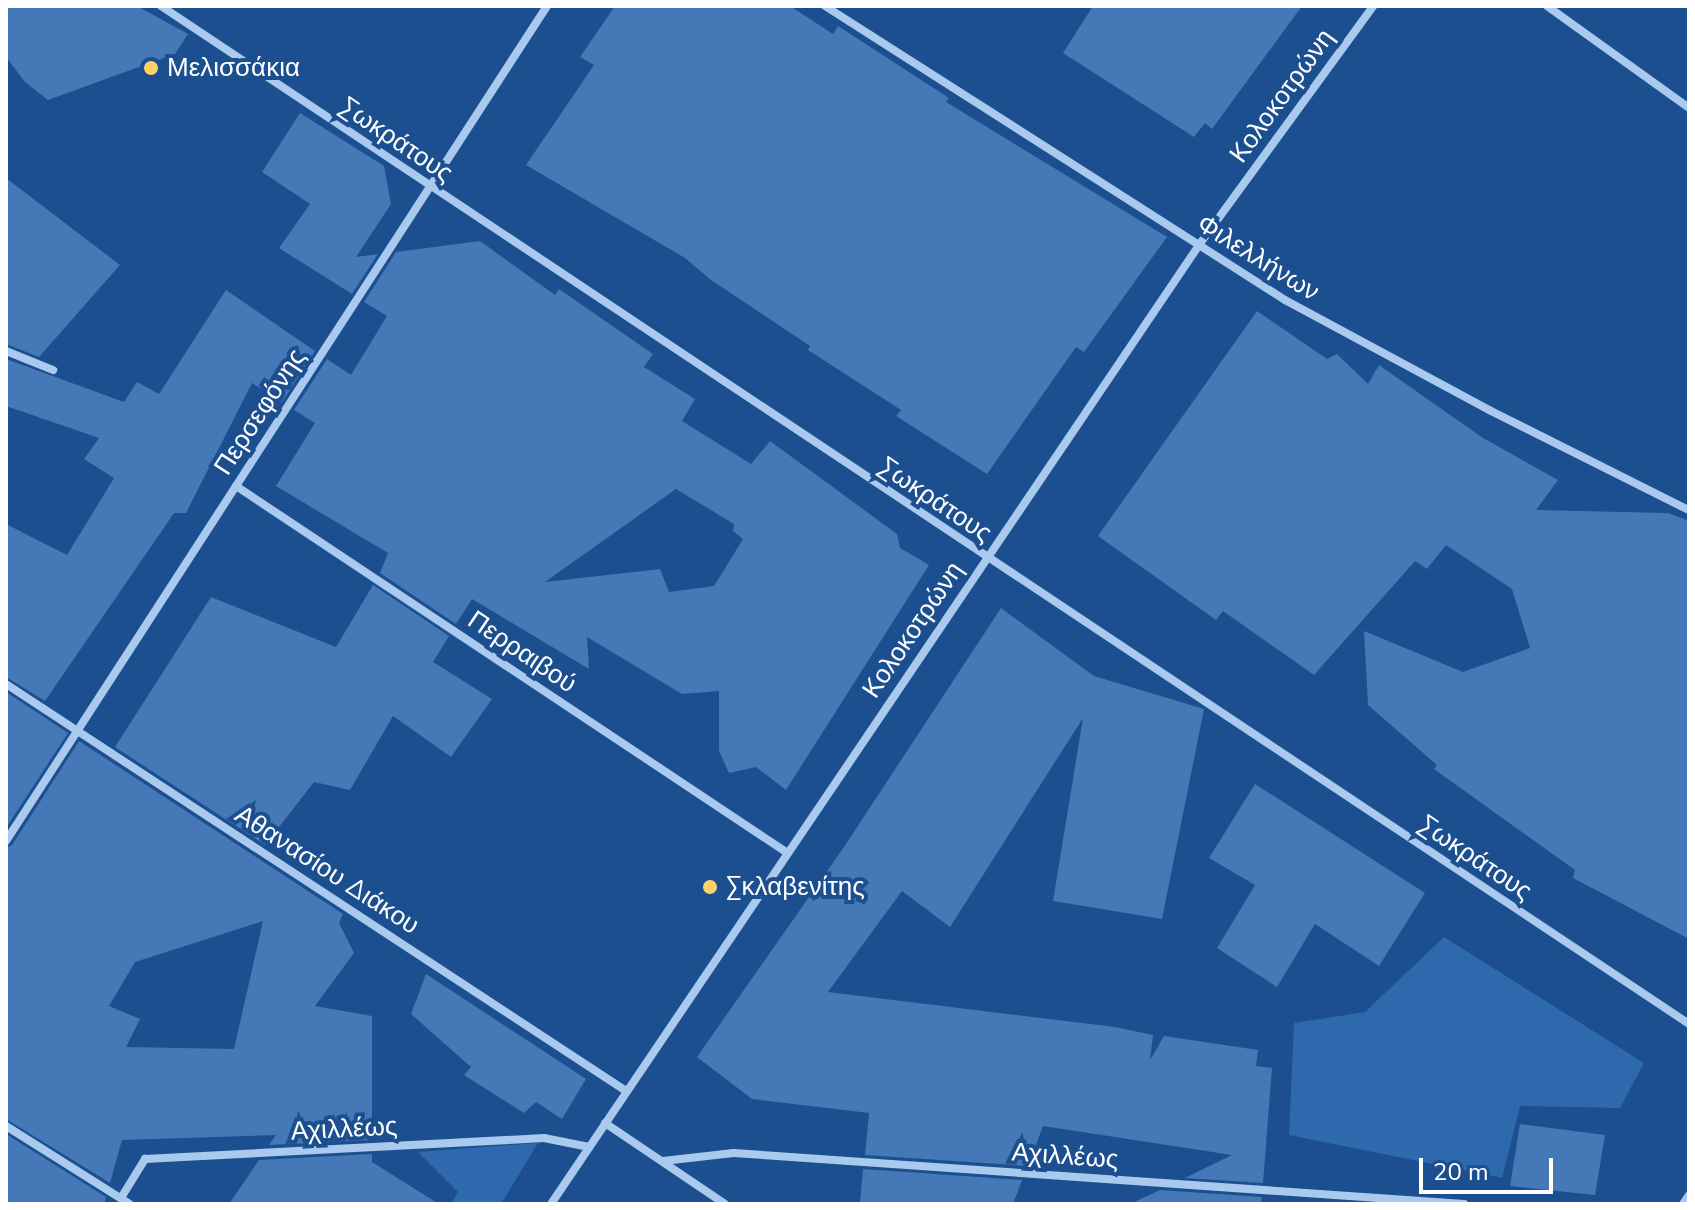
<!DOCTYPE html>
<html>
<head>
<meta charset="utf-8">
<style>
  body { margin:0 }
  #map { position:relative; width:1695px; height:1210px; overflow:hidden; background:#1b4f8f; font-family:"Nunito Sans",sans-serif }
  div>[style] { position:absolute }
  .green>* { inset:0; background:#2e69ad }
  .building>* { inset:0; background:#4478b7 }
  .street>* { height:8px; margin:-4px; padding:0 4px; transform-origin:4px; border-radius:4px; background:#a9c9ee }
  .dots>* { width:22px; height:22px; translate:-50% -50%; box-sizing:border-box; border:4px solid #1b4f8f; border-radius:50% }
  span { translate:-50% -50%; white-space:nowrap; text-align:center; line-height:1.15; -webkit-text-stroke:8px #1b4f8f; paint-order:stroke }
  .poi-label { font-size:26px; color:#fff }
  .left { translate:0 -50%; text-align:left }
  .street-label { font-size:26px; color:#fff }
  .frame { position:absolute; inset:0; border:8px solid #fff; pointer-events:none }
  .scale { position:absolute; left:1419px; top:1158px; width:134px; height:36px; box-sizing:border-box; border:4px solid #fff; border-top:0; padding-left:10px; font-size:24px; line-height:28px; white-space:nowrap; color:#fff; -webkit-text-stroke:6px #1b4f8f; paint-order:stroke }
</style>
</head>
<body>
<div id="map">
  <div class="green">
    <div style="clip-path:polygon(1444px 937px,1644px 1063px,1620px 1108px,1520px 1106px,1502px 1178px,1289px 1135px,1294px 1023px,1365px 1012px)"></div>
    <div style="clip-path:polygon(538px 1143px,501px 1204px,451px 1204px,458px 1192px,418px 1152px)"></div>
  </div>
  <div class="building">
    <div style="clip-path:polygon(6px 6px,137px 6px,188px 34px,175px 54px,48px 100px,25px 82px,6px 57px)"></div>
    <div style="clip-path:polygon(615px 6px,790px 6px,833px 34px,838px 26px,949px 98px,946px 102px,1167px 237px,1084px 352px,1076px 347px,987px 474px,896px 416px,901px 410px,808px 350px,810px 346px,711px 280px,685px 258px,526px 165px,594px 65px,580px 57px)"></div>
    <div style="clip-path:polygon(1093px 6px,1302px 6px,1212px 129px,1205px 123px,1194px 137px,1063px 53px)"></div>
    <div style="clip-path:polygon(300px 113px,384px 166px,391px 204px,356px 257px,378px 254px,352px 294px,279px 248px,310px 204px,262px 172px)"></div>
    <div style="clip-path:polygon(6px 178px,120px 265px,39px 357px,6px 344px)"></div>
    <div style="clip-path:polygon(evenodd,480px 241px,555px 295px,559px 289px,653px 354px,644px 367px,695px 399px,682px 421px,751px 464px,770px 441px,897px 534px,900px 548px,929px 565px,786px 790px,756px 767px,729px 773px,719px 751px,719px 691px,682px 694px,587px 637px,589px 669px,472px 599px,456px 624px,380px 573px,388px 553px,276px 486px,315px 423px,294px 410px,327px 359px,351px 375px,387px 316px,364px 302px,396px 252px,480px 241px,676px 489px,734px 524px,733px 531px,743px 539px,714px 586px,669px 592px,660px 569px,545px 582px,676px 489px)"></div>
    <div style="clip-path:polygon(226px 290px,315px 351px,282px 402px,252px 383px,186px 513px,174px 513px,45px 701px,6px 677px,6px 524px,67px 555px,114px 478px,84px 459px,99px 438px,6px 406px,6px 359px,124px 402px,137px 382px,159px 394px)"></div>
    <div style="clip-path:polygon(1257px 311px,1327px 359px,1337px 354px,1368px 384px,1379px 365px,1483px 438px,1558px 480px,1536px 510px,1668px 513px,1689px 521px,1689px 939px,1573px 878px,1575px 870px,1434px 769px,1437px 765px,1368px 705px,1364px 631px,1463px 672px,1530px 648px,1512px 589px,1446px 545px,1427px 569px,1415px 561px,1314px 675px,1223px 611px,1216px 620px,1098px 536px)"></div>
    <div style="clip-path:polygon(373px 585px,449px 636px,433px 662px,492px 699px,451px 757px,393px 716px,350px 790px,314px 782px,265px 845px,115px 747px,211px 597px,336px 647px)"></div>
    <div style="clip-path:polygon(1001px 608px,1094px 676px,1204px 709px,1162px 919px,1053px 901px,1083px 718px,950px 927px,902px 891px,828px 992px,1115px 1027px,1153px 1035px,1150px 1060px,1164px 1036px,1258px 1050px,1256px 1066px,1272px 1068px,1263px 1183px,1185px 1178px,1232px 1155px,1043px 1126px,1028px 1166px,865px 1155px,869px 1113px,752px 1099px,697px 1057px,844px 847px)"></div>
    <div style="clip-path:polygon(6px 692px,68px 733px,6px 828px)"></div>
    <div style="clip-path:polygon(evenodd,79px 741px,343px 914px,339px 923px,354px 953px,315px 1006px,372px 1016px,372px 1140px,269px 1145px,276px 1135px,122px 1140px,110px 1183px,6px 1119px,6px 848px,12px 845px,79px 741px,263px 921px,234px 1049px,126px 1047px,140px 1019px,109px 1006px,135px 962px,263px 921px)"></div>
    <div style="clip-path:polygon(1255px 784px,1425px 893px,1379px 966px,1315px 924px,1277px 987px,1217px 948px,1255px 885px,1209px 858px)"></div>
    <div style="clip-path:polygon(426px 974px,586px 1079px,562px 1119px,536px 1102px,524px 1113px,464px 1075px,471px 1067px,411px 1014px)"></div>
    <div style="clip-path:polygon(1520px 1124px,1605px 1135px,1595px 1195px,1510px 1186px)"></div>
    <div style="clip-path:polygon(6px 1134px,106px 1197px,104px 1204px,6px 1204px)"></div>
    <div style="clip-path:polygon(372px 1154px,372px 1162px,439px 1204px,229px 1204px,259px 1160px)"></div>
    <div style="clip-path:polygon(863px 1169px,1022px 1180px,1013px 1204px,860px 1204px)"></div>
    <div style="clip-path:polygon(1160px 1190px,1262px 1197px,1261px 1204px,1130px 1204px)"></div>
  </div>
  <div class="street">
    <div style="left:161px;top:6px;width:1836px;rotate:33.67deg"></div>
    <div style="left:825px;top:6px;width:546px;rotate:32.58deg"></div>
    <div style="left:1285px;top:300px;width:234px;rotate:28.3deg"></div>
    <div style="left:1491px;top:411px;width:221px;rotate:26.6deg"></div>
    <div style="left:1547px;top:6px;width:175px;rotate:35.7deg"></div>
    <div style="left:6px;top:351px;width:51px;rotate:22deg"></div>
    <div style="left:236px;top:486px;width:661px;rotate:33.64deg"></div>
    <div style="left:6px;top:684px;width:742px;rotate:33.28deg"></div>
    <div style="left:6px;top:841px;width:995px;rotate:-57.06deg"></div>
    <div style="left:605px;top:1123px;width:145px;rotate:34deg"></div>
    <div style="left:6px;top:1126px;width:146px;rotate:32.2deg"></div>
    <div style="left:663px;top:1161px;width:71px;rotate:-6.4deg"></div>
    <div style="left:734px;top:1153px;width:732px;rotate:4deg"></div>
    <div style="left:121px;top:1198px;width:46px;rotate:-58.4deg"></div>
    <div style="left:145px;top:1159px;width:400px;rotate:-3deg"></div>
    <div style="left:544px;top:1138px;width:46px;rotate:11.3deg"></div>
    <div style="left:551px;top:1204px;width:1157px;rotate:-55.95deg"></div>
    <div style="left:1199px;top:245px;width:296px;rotate:-53.9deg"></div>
    <div style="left:1683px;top:1204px;width:11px;rotate:-56deg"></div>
  </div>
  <div class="dots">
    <div style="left:151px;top:68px;background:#ffd166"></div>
    <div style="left:710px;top:887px;background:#ffd166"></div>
  </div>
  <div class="poi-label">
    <span class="left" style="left:167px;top:68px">Μελισσάκια</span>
    <span class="left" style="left:726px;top:887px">Σκλαβενίτης</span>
  </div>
  <div class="street-label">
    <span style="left:1282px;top:96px;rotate:-54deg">Κολοκοτρώνη</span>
    <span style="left:396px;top:140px;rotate:34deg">Σωκράτους</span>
    <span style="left:1258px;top:258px;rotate:32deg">Φιλελλήνων</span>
    <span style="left:260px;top:412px;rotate:-57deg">Περσεφόνης</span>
    <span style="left:935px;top:500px;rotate:34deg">Σωκράτους</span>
    <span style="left:913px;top:630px;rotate:-56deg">Κολοκοτρώνη</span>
    <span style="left:522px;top:652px;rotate:34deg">Περραιβού</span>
    <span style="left:1475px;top:858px;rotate:34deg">Σωκράτους</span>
    <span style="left:327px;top:870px;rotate:33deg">Αθανασίου Διάκου</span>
    <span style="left:344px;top:1129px;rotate:-3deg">Αχιλλέως</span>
    <span style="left:1065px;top:1156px;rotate:4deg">Αχιλλέως</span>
  </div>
  <div class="frame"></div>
  <div class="scale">20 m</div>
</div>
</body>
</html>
